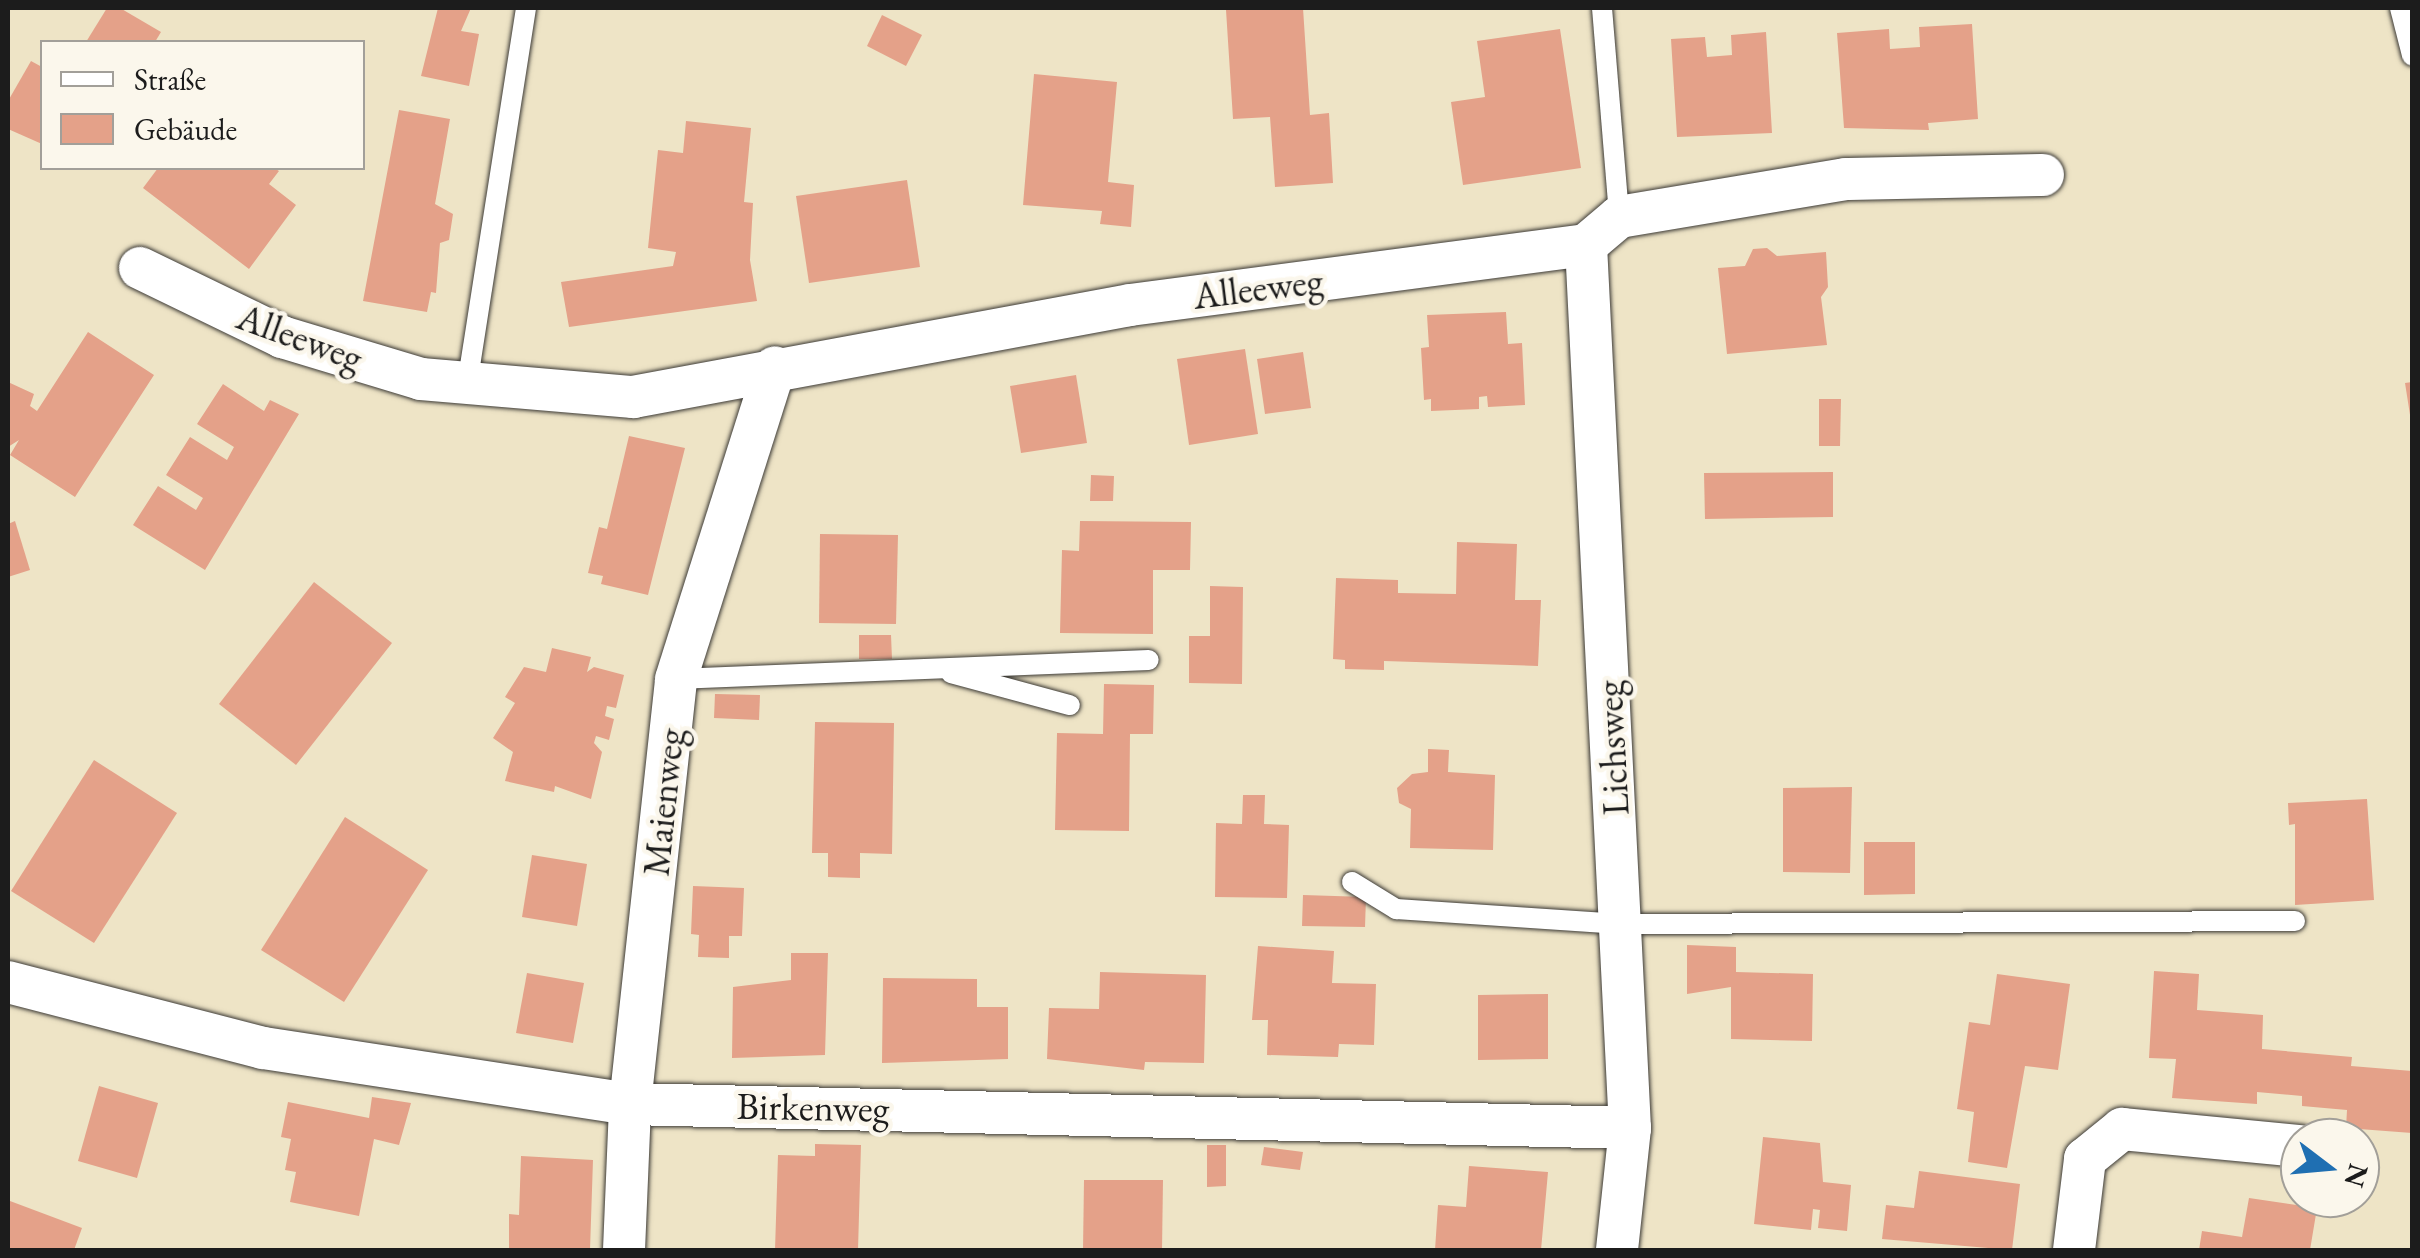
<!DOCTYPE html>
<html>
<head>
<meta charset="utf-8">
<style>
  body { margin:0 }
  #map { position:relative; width:2420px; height:1258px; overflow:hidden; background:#eee4c6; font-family:"EB Garamond",serif }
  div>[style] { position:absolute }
  .building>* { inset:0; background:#e4a189 }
  .roads { filter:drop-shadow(0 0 2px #3c3a36) drop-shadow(0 0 2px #3c3a36) }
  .lane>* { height:20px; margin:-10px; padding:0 10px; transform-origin:10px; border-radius:10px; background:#fff }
  .street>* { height:42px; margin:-21px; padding:0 21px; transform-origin:21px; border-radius:21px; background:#fff }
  span { translate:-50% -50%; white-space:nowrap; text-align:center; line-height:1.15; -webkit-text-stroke:9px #fbf7ec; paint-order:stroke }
  .street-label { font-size:38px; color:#1c1c1c }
  .frame { position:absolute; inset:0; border:10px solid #1c1c1c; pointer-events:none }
  .legend { position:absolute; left:40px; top:40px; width:325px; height:130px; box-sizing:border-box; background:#fbf7ec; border:2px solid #a29f99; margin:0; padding:12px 18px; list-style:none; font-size:30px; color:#1c1c1c }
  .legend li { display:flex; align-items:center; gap:20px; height:50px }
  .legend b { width:50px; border:2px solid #a29f99 }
  .north { position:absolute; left:2280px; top:1118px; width:100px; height:100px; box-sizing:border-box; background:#fbf7ec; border:2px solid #a29f99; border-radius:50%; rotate:106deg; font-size:28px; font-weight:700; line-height:40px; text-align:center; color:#1c1c1c }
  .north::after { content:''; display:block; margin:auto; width:35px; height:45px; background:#1f6fb2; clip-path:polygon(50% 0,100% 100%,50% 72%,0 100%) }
</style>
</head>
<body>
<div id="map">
  <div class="building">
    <div style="clip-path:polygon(107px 8px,120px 8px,161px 32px,155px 42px,86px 42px)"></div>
    <div style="clip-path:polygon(438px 8px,471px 8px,461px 31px,479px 34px,469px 86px,421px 76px)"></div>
    <div style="clip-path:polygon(1303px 8px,1310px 115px,1329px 113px,1333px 183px,1275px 187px,1270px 117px,1233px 119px,1226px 10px)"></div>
    <div style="clip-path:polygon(882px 15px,922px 35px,906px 66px,867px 46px)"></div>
    <div style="clip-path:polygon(1972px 24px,1978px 119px,1928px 123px,1929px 130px,1844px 128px,1837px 33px,1889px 29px,1890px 49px,1920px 47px,1919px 27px)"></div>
    <div style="clip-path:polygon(1560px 29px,1581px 168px,1463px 185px,1451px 102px,1485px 97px,1477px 41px)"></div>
    <div style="clip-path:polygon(1766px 32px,1772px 133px,1677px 137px,1671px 39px,1705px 37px,1707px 57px,1732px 55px,1731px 35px)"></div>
    <div style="clip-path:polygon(31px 61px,42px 67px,42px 144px,8px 129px,8px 101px)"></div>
    <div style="clip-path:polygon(1034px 74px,1117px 82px,1108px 182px,1134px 185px,1131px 227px,1100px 224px,1102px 211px,1023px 205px)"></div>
    <div style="clip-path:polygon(399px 110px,450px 119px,435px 204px,453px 214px,449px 240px,440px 243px,436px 293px,431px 292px,427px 312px,363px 301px)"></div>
    <div style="clip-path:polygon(686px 121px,751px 128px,744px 202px,753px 203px,750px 260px,757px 301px,569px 327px,561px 282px,673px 266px,676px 252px,648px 248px,658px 150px,683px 153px)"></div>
    <div style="clip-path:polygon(158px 168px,274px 168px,279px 171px,269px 184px,296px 205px,249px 269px,143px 188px)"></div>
    <div style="clip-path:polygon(907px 180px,920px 267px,809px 283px,796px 196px)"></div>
    <div style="clip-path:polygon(1767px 248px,1777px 256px,1826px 252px,1828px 287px,1821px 297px,1827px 345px,1727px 354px,1718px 268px,1745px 266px,1753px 249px)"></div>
    <div style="clip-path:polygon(1506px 312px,1508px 344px,1522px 343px,1525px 405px,1488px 407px,1487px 396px,1479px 397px,1479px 409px,1431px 411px,1431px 399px,1424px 400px,1421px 348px,1429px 347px,1427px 315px)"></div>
    <div style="clip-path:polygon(88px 332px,154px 375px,75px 497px,10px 455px,19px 440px,8px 447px,8px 382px,34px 394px,30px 406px,37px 411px)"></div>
    <div style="clip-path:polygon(1245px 349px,1258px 434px,1189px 445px,1177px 359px)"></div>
    <div style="clip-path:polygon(1303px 352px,1311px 408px,1265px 414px,1257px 359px)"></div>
    <div style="clip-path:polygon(1076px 375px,1087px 443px,1021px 453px,1010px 386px)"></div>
    <div style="clip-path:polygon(2412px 382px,2412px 415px,2410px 415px,2405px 383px)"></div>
    <div style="clip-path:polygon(223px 384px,264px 411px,270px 400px,299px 414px,205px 570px,133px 525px,158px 486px,196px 510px,203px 498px,166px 475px,190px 437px,227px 460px,234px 447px,197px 424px)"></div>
    <div style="clip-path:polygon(1819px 399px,1841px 399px,1840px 446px,1819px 446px)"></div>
    <div style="clip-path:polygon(629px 436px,685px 448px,648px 595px,601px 584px,603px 576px,588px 573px,599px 527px,607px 529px)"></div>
    <div style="clip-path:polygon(1833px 472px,1833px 517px,1705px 519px,1704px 473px)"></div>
    <div style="clip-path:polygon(1091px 475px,1114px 476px,1113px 501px,1090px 501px)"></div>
    <div style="clip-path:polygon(15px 521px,30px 570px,8px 577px,8px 524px)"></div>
    <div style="clip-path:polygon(1080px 521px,1191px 522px,1190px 570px,1153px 570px,1153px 634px,1060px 633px,1062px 550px,1079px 551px)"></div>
    <div style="clip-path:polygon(820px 534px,898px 535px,896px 624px,819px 623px)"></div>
    <div style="clip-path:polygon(1457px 542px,1517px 544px,1515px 600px,1541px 600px,1538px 666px,1384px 661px,1384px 670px,1345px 669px,1345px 660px,1333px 659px,1336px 578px,1398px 580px,1398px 593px,1456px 594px)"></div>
    <div style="clip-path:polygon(314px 582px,392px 643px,296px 765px,219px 704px)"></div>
    <div style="clip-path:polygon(1210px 586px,1243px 587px,1242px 684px,1189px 683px,1189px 636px,1210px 636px)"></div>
    <div style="clip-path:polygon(859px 635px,891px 635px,892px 659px,859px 659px)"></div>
    <div style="clip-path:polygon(552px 648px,591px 657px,587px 672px,594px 667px,624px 675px,616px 708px,607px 706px,605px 716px,614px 719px,609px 740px,596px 736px,594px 743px,602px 752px,591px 799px,555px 786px,554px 792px,505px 781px,513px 752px,493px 738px,515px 703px,505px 697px,524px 667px,546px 672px)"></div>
    <div style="clip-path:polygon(1104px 684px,1154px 685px,1153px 734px,1130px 734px,1129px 831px,1055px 830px,1057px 733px,1103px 734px)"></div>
    <div style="clip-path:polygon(715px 694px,760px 695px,759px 720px,714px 718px)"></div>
    <div style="clip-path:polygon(815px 722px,894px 723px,892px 854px,860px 853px,860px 878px,828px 877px,828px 853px,812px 853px)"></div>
    <div style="clip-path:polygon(1428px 749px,1449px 750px,1448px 772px,1495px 775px,1493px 850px,1410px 848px,1411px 809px,1399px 803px,1397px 788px,1412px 774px,1428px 772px)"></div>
    <div style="clip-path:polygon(94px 760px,177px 813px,94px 943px,11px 891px)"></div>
    <div style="clip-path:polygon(1852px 787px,1850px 873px,1783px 872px,1783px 788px)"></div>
    <div style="clip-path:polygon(1243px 795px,1265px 795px,1264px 824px,1289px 825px,1287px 898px,1215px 897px,1216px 823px,1242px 824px)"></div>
    <div style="clip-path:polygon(2367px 799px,2374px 900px,2295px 905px,2295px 824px,2289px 825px,2288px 803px)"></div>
    <div style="clip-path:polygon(345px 817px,428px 870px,344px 1002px,261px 950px)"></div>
    <div style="clip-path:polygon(1864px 842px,1915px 842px,1915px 894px,1864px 895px)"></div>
    <div style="clip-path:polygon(532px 855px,587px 864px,577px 926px,522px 917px)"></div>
    <div style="clip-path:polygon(693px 886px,744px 888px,742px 936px,729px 936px,729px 958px,698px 957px,699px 935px,691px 934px)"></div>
    <div style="clip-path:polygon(1303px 895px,1366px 897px,1365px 927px,1302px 926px)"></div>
    <div style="clip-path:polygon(1687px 945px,1736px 947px,1736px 972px,1813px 974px,1812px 1041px,1731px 1039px,1731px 987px,1687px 994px)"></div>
    <div style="clip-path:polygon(1258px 946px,1334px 951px,1332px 983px,1376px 984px,1374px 1045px,1339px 1044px,1338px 1057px,1267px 1055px,1268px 1020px,1252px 1020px)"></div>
    <div style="clip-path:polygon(791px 953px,828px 953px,825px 1055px,732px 1058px,733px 987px,791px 980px)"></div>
    <div style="clip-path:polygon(2154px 971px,2199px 974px,2197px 1010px,2263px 1015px,2262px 1049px,2352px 1057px,2351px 1066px,2412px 1071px,2412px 1133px,2346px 1128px,2347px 1110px,2302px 1106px,2302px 1096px,2257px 1092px,2257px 1104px,2172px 1098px,2176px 1059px,2149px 1058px)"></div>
    <div style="clip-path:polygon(1100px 972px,1206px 975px,1204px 1063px,1145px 1062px,1144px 1070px,1047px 1059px,1049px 1008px,1099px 1009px)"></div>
    <div style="clip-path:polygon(527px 973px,584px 983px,573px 1043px,516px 1033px)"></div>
    <div style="clip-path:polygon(1997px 974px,2070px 984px,2058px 1070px,2025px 1066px,2007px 1168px,1968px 1162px,1974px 1112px,1957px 1109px,1969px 1022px,1990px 1025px)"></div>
    <div style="clip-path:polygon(883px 978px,977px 979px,977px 1007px,1008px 1007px,1008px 1059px,882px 1063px)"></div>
    <div style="clip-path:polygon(1548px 994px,1548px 1059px,1478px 1060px,1478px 995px)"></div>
    <div style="clip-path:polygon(99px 1086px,158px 1103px,137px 1178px,78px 1161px)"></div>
    <div style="clip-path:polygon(372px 1097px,411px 1103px,399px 1145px,374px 1139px,359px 1216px,290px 1202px,296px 1172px,285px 1170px,291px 1139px,281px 1137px,288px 1102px,369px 1118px)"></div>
    <div style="clip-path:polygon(1763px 1137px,1820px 1143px,1823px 1182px,1851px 1185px,1847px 1231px,1818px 1228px,1820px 1210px,1813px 1209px,1811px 1230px,1754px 1224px)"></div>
    <div style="clip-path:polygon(815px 1144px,861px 1145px,858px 1250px,775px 1250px,778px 1155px,815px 1156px)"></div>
    <div style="clip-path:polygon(1207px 1145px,1226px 1145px,1226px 1186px,1207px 1187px)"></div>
    <div style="clip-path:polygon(1264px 1147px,1303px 1152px,1300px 1170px,1261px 1165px)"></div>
    <div style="clip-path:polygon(521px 1156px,593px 1160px,590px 1250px,509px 1250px,509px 1214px,519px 1215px)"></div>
    <div style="clip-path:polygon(1469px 1166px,1548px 1172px,1541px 1250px,1435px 1250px,1438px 1205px,1466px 1207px)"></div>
    <div style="clip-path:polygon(1919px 1171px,2020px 1184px,2012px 1250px,1882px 1239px,1886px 1205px,1914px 1208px)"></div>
    <div style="clip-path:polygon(1084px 1180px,1163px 1180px,1162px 1250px,1083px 1250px)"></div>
    <div style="clip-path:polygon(2249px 1198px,2317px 1208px,2310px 1250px,2199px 1250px,2202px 1231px,2242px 1237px)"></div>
    <div style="clip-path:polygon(10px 1201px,82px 1228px,74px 1250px,8px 1250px)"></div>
  </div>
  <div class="roads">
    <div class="lane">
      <div style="left:1602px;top:8px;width:210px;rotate:85.3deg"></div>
      <div style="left:2400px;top:8px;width:49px;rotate:75.7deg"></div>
      <div style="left:467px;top:385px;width:382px;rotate:-81.1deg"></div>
      <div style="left:951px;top:673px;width:123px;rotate:15.1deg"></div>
      <div style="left:676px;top:679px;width:473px;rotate:-2.3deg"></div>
      <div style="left:1352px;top:882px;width:52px;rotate:31.5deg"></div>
      <div style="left:1396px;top:909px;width:225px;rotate:3.8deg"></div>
      <div style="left:1620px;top:924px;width:675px;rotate:-0.25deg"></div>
    </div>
    <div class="street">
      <div style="left:1586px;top:245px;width:884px;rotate:87.15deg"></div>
      <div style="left:1630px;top:1128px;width:123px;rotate:96.1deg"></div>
      <div style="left:140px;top:268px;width:158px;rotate:25.9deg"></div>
      <div style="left:282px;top:337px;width:145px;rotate:16.8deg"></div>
      <div style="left:421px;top:379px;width:213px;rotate:4.9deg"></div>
      <div style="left:633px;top:397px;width:505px;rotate:-10.49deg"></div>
      <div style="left:1130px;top:305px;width:460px;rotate:-7.5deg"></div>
      <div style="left:1586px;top:245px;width:43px;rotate:-40.3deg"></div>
      <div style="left:1619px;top:217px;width:230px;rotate:-9.5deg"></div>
      <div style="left:1846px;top:179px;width:197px;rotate:-1.2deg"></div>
      <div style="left:8px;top:982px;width:263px;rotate:14.5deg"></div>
      <div style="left:263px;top:1048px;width:371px;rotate:8.7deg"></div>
      <div style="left:630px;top:1104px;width:1000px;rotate:1.37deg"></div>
      <div style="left:624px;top:1250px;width:146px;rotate:-87.6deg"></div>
      <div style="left:630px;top:1104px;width:427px;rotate:-83.8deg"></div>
      <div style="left:676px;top:679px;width:327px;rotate:-72.4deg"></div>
      <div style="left:2074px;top:1250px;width:92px;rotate:-83.1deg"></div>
      <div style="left:2085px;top:1159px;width:48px;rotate:-39deg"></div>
      <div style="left:2122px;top:1129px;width:179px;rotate:5.5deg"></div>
    </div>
  </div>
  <div class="street-label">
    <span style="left:1258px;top:288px;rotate:-7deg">Alleeweg</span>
    <span style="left:300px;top:337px;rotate:20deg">Alleeweg</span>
    <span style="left:1612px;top:748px;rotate:-93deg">Lichsweg</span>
    <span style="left:663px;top:802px;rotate:-84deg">Maienweg</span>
    <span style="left:813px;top:1107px;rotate:1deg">Birkenweg</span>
  </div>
  <div class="frame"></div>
  <ul class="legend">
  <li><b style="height:12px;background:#fff"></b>Straße</li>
  <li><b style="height:28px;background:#e4a189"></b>Gebäude</li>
  </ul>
  <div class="north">N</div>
</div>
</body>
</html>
